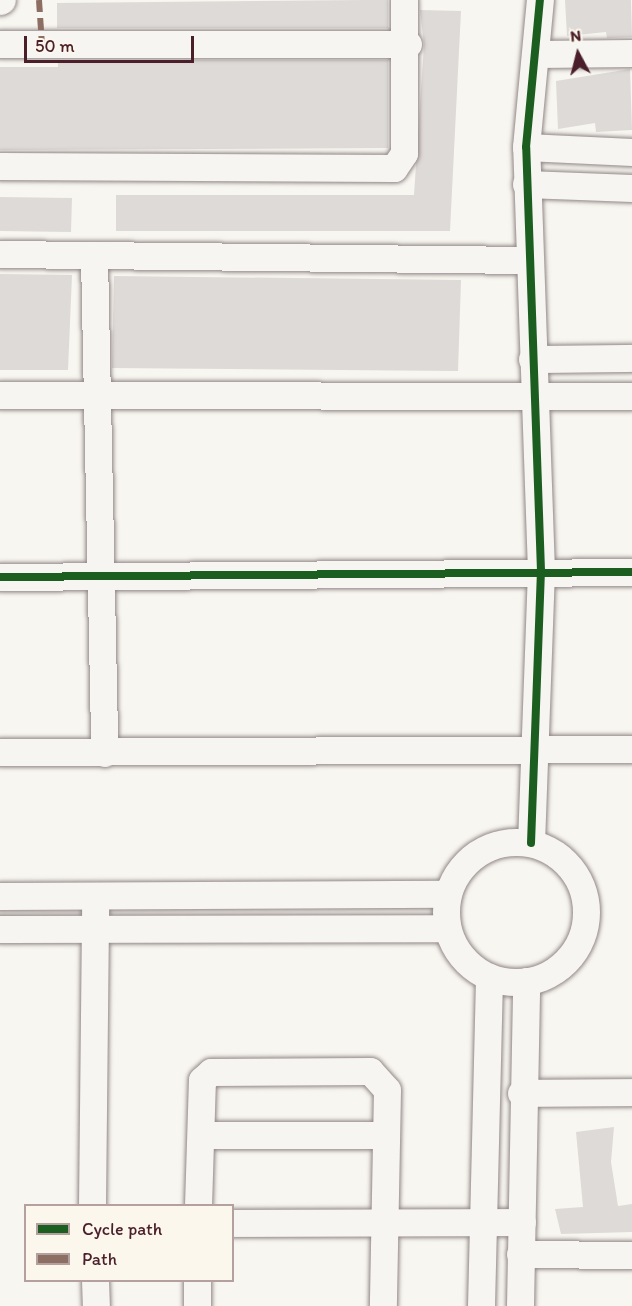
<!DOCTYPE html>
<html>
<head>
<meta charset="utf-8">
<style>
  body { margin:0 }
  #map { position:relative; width:632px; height:1306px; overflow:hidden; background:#f8f6f0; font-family:Itim,sans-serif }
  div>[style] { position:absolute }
  .building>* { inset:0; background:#dedad7 }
  .roads { filter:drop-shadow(0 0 2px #918787) drop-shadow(0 0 2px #918787) }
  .street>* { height:27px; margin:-13.5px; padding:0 13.5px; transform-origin:13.5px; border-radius:13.5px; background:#f6f5f1 }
  .street>.ring { margin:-13.5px; padding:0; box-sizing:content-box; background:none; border:27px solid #f6f5f1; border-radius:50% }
  .quiet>* { height:6px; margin-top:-3px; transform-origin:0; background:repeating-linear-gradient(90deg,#8d6e63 0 12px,transparent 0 18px) }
  .cycleway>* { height:8px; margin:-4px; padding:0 4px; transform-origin:4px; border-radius:4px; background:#1b5e20 }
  span { translate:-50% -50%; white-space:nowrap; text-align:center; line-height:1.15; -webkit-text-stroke:6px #fbf7ec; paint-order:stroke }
  .legend { position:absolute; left:24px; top:1204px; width:210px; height:78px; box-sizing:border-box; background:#fbf7ec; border:2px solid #b4a19f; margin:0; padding:8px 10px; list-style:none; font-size:18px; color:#4a1f2b }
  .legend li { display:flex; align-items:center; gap:12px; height:30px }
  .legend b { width:30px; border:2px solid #b4a19f }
  .north { position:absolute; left:548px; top:24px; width:60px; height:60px; -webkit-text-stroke:4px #fbf7ec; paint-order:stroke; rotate:353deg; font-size:16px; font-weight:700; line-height:24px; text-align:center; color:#4a1f2b }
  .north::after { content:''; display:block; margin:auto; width:21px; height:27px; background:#4a1f2b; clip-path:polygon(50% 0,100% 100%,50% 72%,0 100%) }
  .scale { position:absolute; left:24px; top:36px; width:170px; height:27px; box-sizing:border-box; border:3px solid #4a1f2b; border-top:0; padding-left:8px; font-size:18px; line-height:21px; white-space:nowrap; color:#4a1f2b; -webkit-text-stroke:4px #fbf7ec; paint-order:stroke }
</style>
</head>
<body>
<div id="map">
  <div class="building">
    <div style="clip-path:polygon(365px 0,388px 0,388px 28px,57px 28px,57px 3px)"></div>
    <div style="clip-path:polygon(565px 0,631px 0,632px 37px,607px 38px,606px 32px,567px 36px)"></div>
    <div style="clip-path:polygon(420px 10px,461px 11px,450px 231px,116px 231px,116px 195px,414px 195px,424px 45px)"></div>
    <div style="clip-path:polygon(58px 60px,388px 60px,388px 148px,0 150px,0 67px,58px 67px)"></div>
    <div style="clip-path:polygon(630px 69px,632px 130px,596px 132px,595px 123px,558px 129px,556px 81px)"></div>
    <div style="clip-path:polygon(0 197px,72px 198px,71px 232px,0 231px)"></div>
    <div style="clip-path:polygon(0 274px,72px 275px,68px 370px,0 370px)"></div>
    <div style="clip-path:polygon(114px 276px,461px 280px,458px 371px,112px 368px)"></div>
    <div style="clip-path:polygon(614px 1127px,611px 1162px,618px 1206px,632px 1204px,632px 1232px,561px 1234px,555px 1209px,583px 1207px,576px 1132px)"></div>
  </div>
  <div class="roads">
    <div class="street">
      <div style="left:0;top:1px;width:2px;rotate:-27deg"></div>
      <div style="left:0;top:44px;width:408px"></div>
      <div style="left:538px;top:54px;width:94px;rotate:-0.6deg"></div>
      <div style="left:526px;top:147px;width:106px;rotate:2.7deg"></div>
      <div style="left:0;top:166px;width:394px;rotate:0.3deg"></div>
      <div style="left:394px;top:168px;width:18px;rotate:-56deg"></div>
      <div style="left:404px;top:153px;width:153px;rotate:-90deg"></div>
      <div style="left:526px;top:184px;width:106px;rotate:2.2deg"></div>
      <div style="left:0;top:254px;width:526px;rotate:0.65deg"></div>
      <div style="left:94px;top:257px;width:496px;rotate:88.8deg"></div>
      <div style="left:532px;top:359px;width:100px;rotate:-0.6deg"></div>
      <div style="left:0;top:395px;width:632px;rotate:0.09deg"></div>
      <div style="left:0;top:577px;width:632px;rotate:-0.45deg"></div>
      <div style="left:0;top:752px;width:632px;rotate:-0.27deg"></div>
      <div class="ring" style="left:446px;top:842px;width:113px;height:113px"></div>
      <div style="left:531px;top:843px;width:272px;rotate:-87.9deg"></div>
      <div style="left:541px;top:571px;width:424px;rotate:-92deg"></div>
      <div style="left:526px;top:147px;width:148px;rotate:-84.6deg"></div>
      <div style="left:0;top:896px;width:447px;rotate:-0.3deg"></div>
      <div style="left:0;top:929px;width:447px;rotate:-0.1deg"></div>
      <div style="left:521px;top:1093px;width:111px;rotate:-0.5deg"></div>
      <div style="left:202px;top:1135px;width:182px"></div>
      <div style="left:92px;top:1206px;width:297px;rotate:-89.4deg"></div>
      <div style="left:198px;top:1206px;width:126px;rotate:-88.2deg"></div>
      <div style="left:202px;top:1080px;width:12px;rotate:-42deg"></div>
      <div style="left:211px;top:1072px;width:159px;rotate:-0.4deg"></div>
      <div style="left:370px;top:1071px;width:25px;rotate:48deg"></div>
      <div style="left:387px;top:1090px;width:216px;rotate:91.1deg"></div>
      <div style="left:232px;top:1223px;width:290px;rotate:-0.2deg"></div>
      <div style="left:520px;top:1254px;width:112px;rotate:0.5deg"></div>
      <div style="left:95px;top:1280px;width:26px;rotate:88deg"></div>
      <div style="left:197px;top:1306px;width:26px;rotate:-90deg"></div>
      <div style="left:481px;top:1306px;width:329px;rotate:-88.6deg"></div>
      <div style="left:520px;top:1306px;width:325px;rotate:-88.9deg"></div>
    </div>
  </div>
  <div class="quiet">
    <div style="left:39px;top:0;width:45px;rotate:86.2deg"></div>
  </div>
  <div class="cycleway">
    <div style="left:0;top:577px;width:632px;rotate:-0.45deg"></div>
    <div style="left:531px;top:843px;width:272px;rotate:-87.9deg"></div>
    <div style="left:541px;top:571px;width:424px;rotate:-92deg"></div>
    <div style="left:526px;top:147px;width:148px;rotate:-84.6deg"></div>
  </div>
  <ul class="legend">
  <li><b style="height:8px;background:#1b5e20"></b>Cycle path</li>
  <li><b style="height:8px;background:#8d6e63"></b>Path</li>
  </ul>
  <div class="north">N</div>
  <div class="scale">50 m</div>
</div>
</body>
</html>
